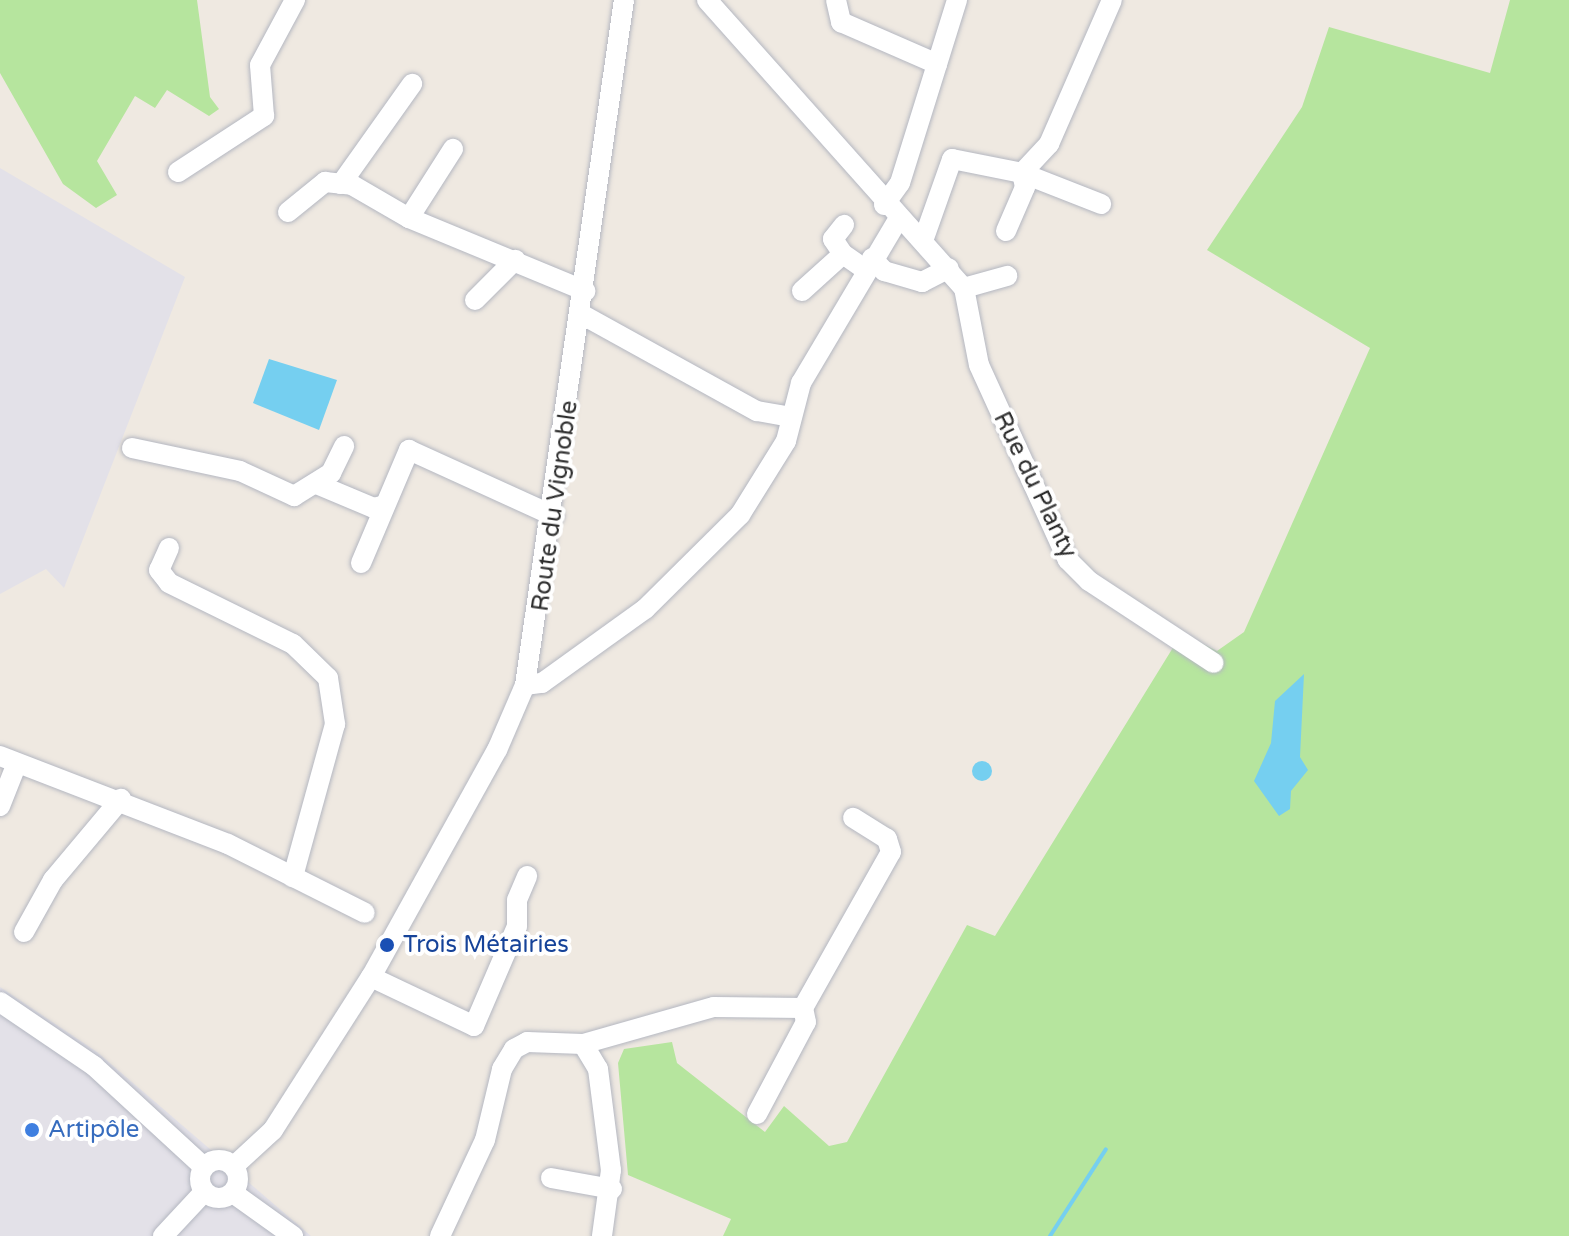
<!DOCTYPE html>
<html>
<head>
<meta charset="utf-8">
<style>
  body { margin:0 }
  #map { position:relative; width:1569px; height:1236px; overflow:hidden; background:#efe9e1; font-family:"Varela Round",sans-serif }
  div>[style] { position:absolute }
  .industrial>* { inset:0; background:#e3e1e8 }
  .green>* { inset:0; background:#b6e59e }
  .water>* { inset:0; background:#75cff0 }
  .round { border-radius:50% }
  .stream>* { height:4px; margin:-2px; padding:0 2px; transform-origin:2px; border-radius:2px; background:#75cff0 }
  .roads { filter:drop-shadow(0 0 2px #b4b7c1) drop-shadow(0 0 2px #b4b7c1) }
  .minor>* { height:20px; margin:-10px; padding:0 10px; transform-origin:10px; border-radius:10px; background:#fff }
  .minor>.ring { margin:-10px; padding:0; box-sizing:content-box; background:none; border:20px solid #fff; border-radius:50% }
  .dots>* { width:22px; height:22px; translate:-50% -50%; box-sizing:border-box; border:4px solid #fff; border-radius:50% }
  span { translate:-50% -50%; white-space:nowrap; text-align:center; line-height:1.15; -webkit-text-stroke:8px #fff; paint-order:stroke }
  .street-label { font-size:24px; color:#2e2e2e }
  .transit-label { font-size:24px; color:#164399 }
  .left { translate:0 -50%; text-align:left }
  .shop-label { font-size:24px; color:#366cbe }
</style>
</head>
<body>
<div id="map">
  <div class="industrial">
    <div style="clip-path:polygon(0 168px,185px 277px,64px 588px,46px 569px,0 594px)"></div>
    <div style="clip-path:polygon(0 987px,97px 1052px,311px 1236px,0 1236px)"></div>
  </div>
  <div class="green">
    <div style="clip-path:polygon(0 0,197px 0,210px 97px,219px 109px,209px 116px,167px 90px,155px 108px,135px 96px,97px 161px,117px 195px,96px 208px,63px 184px,0 73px)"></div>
    <div style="clip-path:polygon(1510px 0,1569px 0,1569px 1236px,723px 1236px,731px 1219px,628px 1175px,618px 1063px,624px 1049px,672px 1042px,677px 1063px,765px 1132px,784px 1106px,829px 1146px,847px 1142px,967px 925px,995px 936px,1182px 633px,1217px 651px,1244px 632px,1370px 348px,1207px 250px,1302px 107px,1329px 27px,1490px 73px)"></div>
  </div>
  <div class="water">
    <div style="clip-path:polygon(269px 359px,337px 380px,319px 430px,253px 403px)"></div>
    <div style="clip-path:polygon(1304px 674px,1300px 757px,1308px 770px,1291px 791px,1290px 809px,1279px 816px,1254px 781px,1271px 743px,1275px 701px)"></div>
    <div class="round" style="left:972px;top:761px;width:20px;height:20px"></div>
  </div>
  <div class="stream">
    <div style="left:1050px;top:1236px;width:103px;rotate:-57.2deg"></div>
  </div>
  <div class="roads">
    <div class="minor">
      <div style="left:707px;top:0;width:386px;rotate:48.3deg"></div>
      <div style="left:964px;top:288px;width:78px;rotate:79deg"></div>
      <div style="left:979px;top:365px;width:214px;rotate:65.5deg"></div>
      <div style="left:1068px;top:560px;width:30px;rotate:45deg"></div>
      <div style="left:1089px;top:581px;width:149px;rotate:33.3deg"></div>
      <div style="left:836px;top:0;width:23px;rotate:77deg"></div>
      <div style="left:841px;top:22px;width:105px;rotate:23.6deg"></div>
      <div style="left:178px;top:172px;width:103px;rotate:-33.1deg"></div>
      <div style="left:264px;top:116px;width:51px;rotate:-94.5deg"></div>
      <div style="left:260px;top:65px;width:74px;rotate:-61.7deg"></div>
      <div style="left:341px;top:184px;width:123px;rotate:-54.6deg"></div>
      <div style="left:884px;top:205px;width:27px;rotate:-54deg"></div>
      <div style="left:900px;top:183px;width:192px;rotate:-72.7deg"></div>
      <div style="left:288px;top:212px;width:48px;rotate:-39deg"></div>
      <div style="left:325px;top:182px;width:27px;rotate:6deg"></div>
      <div style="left:352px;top:185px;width:66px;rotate:30.1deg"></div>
      <div style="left:409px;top:218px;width:191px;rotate:22.5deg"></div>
      <div style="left:409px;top:218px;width:82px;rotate:-57.5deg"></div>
      <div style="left:1006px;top:231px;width:48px;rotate:-66.6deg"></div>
      <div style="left:1025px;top:187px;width:14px;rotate:-102deg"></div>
      <div style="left:1022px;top:173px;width:40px;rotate:-47deg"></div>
      <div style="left:1049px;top:144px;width:157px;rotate:-66.4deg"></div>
      <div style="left:923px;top:241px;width:87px;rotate:-70.5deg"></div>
      <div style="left:952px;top:159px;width:71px;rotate:11.3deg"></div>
      <div style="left:1022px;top:173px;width:85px;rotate:21.4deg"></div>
      <div style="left:843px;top:254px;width:18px;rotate:-124deg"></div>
      <div style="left:833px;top:239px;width:18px;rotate:-52deg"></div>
      <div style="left:872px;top:258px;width:18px;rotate:47deg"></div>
      <div style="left:884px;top:271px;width:40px;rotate:16deg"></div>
      <div style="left:922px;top:282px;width:30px;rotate:-27deg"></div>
      <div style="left:964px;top:288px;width:45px;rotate:-15.6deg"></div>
      <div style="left:802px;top:291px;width:55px;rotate:-42.1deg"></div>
      <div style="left:843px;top:254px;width:28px;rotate:35deg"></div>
      <div style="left:475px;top:300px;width:57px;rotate:-45deg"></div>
      <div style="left:581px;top:314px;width:201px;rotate:28.9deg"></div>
      <div style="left:757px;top:411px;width:34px;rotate:10deg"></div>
      <div style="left:132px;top:448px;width:110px;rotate:12deg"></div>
      <div style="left:240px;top:471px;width:60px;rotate:24.8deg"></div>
      <div style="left:294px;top:496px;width:44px;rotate:-31.9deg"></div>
      <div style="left:331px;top:473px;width:30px;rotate:-64deg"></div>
      <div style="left:319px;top:485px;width:60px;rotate:22.7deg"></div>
      <div style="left:374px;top:508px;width:11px;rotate:-15deg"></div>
      <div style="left:169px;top:548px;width:24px;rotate:114deg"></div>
      <div style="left:159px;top:570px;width:16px;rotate:52deg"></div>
      <div style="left:169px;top:583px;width:138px;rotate:26.2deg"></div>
      <div style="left:293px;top:644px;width:49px;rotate:44.2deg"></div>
      <div style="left:328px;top:678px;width:47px;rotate:81.3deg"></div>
      <div style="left:335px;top:724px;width:159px;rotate:105.4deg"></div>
      <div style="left:361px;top:563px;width:123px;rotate:-67deg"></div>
      <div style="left:409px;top:450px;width:159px;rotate:24.5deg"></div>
      <div style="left:525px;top:685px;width:17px;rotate:-7deg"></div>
      <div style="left:542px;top:683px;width:127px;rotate:-35.7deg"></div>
      <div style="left:645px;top:609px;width:134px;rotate:-44.7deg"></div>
      <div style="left:740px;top:515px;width:87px;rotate:-58.1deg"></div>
      <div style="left:786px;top:441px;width:60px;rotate:-75.5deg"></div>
      <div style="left:801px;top:383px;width:188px;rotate:-59.3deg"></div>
      <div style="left:0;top:756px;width:244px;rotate:21.1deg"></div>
      <div style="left:228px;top:844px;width:153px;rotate:26.7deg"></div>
      <div style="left:0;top:806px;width:46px;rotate:-68.4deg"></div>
      <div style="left:24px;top:932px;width:60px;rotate:-60.9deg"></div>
      <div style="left:53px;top:880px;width:106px;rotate:-50deg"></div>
      <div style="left:371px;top:977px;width:114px;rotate:25.4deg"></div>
      <div style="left:474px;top:1026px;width:109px;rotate:-66.7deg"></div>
      <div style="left:517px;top:926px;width:26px;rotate:-90deg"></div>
      <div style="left:517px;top:900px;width:26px;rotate:-67deg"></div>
      <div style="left:0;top:1002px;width:114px;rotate:34.2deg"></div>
      <div style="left:94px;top:1066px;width:149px;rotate:42.6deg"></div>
      <div style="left:583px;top:1044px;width:136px;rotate:-15.8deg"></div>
      <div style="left:714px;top:1007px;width:89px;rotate:0.6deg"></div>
      <div style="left:583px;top:1044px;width:29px;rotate:59deg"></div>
      <div style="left:598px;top:1069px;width:102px;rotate:82.7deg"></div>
      <div style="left:611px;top:1170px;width:67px;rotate:97.8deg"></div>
      <div style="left:757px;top:1114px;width:104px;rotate:-62deg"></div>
      <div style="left:806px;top:1022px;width:14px;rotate:-102deg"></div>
      <div style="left:803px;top:1008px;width:179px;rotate:-60.6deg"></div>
      <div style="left:891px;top:852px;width:14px;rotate:-107deg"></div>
      <div style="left:887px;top:839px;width:40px;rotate:-148deg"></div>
      <div class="ring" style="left:200px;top:1160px;width:18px;height:18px"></div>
      <div style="left:234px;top:1166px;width:53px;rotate:-42.7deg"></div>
      <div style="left:273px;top:1130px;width:182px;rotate:-57.4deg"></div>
      <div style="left:371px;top:977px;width:260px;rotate:-61deg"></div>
      <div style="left:497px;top:750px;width:71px;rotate:-66.7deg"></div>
      <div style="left:525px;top:685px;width:692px;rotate:-81.78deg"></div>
      <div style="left:551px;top:1178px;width:62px;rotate:10.2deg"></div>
      <div style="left:233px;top:1193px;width:74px;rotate:35.6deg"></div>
      <div style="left:163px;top:1236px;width:60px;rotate:-47deg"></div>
      <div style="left:440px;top:1236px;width:106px;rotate:-64.9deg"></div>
      <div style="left:485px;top:1140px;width:73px;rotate:-76.5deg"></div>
      <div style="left:502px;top:1069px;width:23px;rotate:-59deg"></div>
      <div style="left:514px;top:1049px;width:15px;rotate:-28deg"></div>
      <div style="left:527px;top:1042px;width:56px;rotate:2deg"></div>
    </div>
  </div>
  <div class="dots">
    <div style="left:387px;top:945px;background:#1a4fb4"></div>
    <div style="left:32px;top:1130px;background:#3f7fe0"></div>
  </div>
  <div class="street-label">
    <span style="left:1035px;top:485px;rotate:64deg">Rue du Planty</span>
    <span style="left:555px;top:506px;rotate:-82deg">Route du Vignoble</span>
  </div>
  <div class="transit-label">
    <span class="left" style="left:403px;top:945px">Trois Métairies</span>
  </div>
  <div class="shop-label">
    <span class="left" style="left:48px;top:1130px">Artipôle</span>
  </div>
</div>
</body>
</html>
